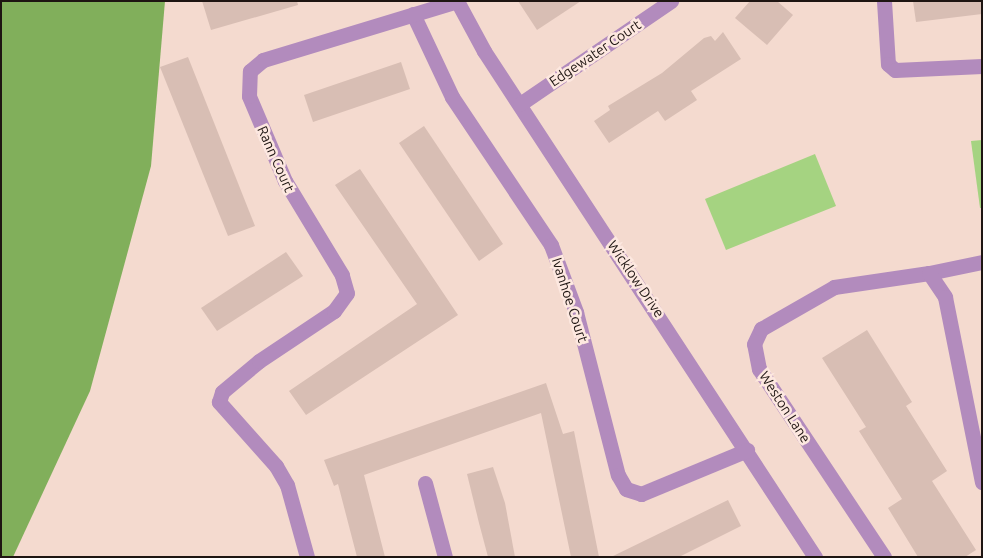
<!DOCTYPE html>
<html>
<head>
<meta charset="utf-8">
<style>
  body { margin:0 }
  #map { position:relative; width:983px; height:558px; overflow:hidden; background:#f4dacf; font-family:Ubuntu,sans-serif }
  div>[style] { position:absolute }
  .green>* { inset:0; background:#a5d381 }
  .forest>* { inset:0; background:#81af5b }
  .building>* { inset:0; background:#d8beb4 }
  .minor>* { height:15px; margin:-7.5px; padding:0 7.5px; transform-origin:7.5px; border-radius:7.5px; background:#b28bbd }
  span { translate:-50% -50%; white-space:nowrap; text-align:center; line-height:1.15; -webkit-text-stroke:5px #fde8e0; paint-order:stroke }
  .street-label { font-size:14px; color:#1e1512 }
  .frame { position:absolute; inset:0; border:2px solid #1e1512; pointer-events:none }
</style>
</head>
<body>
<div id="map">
  <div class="green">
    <div style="clip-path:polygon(982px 140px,982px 208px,980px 208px,971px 141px)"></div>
    <div style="clip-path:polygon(815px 154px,836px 206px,726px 250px,705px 199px)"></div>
  </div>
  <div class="forest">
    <div style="clip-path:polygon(1px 1px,165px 1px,151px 166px,90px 391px,13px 557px,1px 557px)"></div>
  </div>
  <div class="building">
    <div style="clip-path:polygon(202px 1px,297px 1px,298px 5px,211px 30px)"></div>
    <div style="clip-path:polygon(518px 1px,581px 1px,537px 30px)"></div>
    <div style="clip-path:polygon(750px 1px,777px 1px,793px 15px,767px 45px,735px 18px)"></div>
    <div style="clip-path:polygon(913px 1px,982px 1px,982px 14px,916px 22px)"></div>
    <div style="clip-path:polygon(723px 32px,741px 59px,691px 91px,697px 100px,665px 121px,658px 111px,609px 143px,594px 121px,610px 110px,608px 106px,662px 73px,704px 38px,711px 36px,715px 41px)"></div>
    <div style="clip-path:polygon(188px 57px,255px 226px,228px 236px,160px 67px)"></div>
    <div style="clip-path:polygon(401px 62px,410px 89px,313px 122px,304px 95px)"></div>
    <div style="clip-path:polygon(424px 126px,503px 244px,479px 261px,399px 143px)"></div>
    <div style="clip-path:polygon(360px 169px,458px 315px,306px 415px,289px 391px,417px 304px,335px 185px)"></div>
    <div style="clip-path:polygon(286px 252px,303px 276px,217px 331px,201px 308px)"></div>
    <div style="clip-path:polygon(867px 330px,912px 402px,906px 406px,947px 471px,932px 481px,976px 550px,965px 557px,918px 557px,888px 508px,902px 499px,859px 431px,866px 427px,822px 358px)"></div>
    <div style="clip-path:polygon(546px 383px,563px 434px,574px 431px,599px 557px,571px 557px,541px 413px,364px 475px,385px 557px,357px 557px,338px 484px,334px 486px,324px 460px)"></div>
    <div style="clip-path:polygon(493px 467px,505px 503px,515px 557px,488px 557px,479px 523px,467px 474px)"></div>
    <div style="clip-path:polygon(728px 500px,741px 526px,679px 557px,611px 557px)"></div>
  </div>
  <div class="minor">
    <div style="left:457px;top:1px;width:57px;rotate:61.6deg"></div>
    <div style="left:484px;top:51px;width:605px;rotate:56.81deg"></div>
    <div style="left:884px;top:1px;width:63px;rotate:86.4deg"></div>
    <div style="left:888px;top:64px;width:9px;rotate:41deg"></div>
    <div style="left:895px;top:70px;width:87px;rotate:-2.6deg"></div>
    <div style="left:413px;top:14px;width:92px;rotate:64.8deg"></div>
    <div style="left:452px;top:97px;width:178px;rotate:56.2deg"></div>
    <div style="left:551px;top:245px;width:72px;rotate:69.5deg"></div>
    <div style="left:576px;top:312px;width:168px;rotate:75.6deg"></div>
    <div style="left:618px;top:475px;width:16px;rotate:60deg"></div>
    <div style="left:626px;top:489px;width:16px;rotate:18deg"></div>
    <div style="left:641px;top:494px;width:115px;rotate:-22.5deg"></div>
    <div style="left:520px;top:104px;width:183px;rotate:-34.3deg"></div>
    <div style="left:929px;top:273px;width:54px;rotate:-11.7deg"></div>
    <div style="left:425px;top:483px;width:77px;rotate:74.9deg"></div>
    <div style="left:307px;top:557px;width:75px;rotate:-105.5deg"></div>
    <div style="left:287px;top:485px;width:22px;rotate:-120deg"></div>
    <div style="left:276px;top:466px;width:86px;rotate:-131.7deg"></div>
    <div style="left:219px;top:402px;width:10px;rotate:-73deg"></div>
    <div style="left:222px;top:392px;width:48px;rotate:-40deg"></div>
    <div style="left:259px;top:361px;width:90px;rotate:-33.7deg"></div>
    <div style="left:334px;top:311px;width:22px;rotate:-54deg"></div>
    <div style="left:347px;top:293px;width:19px;rotate:-106deg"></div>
    <div style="left:342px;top:275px;width:110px;rotate:-121.2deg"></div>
    <div style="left:285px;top:181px;width:92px;rotate:-113deg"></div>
    <div style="left:249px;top:96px;width:25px;rotate:-88deg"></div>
    <div style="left:250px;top:71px;width:17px;rotate:-40deg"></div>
    <div style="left:263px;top:60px;width:203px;rotate:-16.9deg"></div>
    <div style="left:884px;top:557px;width:226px;rotate:-123.6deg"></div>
    <div style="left:759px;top:369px;width:25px;rotate:-101deg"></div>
    <div style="left:754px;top:344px;width:17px;rotate:-65deg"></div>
    <div style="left:761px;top:329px;width:84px;rotate:-29.9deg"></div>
    <div style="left:834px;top:287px;width:96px;rotate:-8.4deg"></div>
    <div style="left:929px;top:273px;width:29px;rotate:56deg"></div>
    <div style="left:945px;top:297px;width:189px;rotate:78.7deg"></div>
  </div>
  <div class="street-label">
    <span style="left:595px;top:53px;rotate:-34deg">Edgewater Court</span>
    <span style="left:276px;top:159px;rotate:66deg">Rann Court</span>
    <span style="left:636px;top:279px;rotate:56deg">Wicklow Drive</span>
    <span style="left:570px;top:300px;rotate:72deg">Ivanhoe Court</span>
    <span style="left:785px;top:407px;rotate:57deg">Weston Lane</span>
  </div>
  <div class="frame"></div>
</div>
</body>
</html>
